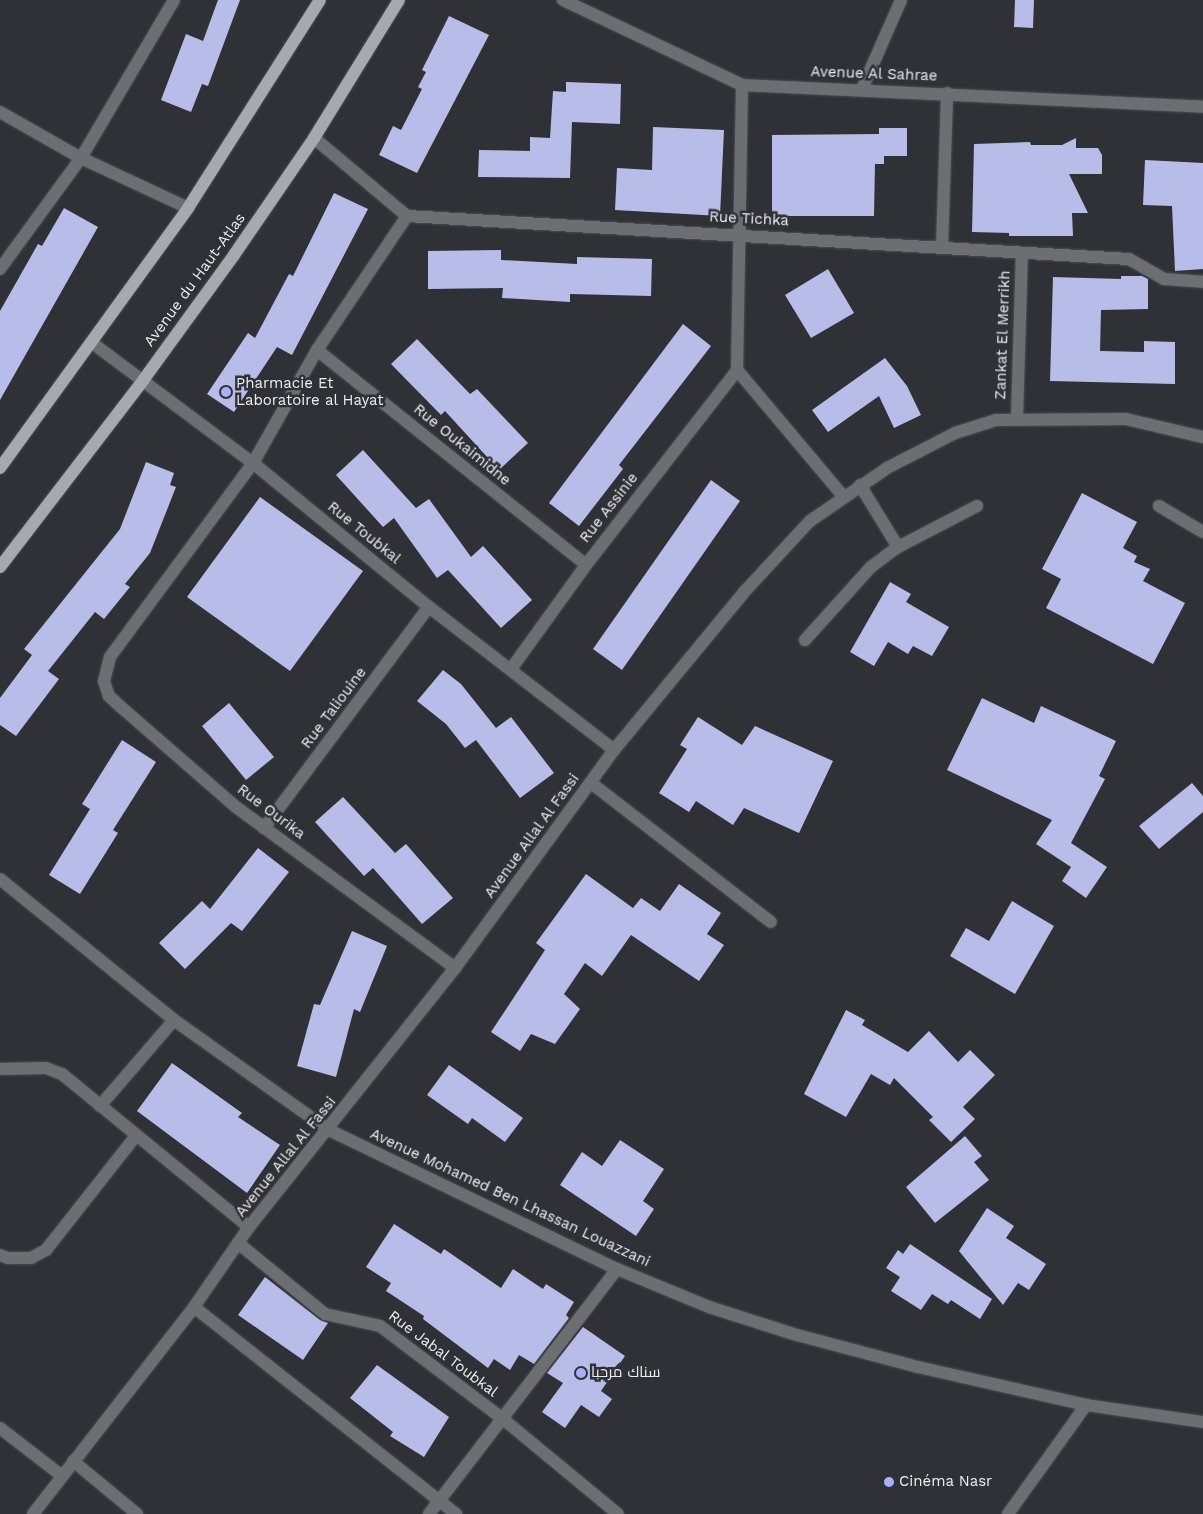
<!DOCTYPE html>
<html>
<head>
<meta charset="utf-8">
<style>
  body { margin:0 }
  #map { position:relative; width:1203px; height:1514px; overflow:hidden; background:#303137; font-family:"Work Sans",Cairo,sans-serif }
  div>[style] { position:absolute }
  .building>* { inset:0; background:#b7bde8 }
  .roads { filter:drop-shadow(0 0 1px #4e4f55) drop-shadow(0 0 1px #4e4f55) }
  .minor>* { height:12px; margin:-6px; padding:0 6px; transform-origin:6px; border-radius:6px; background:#6d6e71 }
  .major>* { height:12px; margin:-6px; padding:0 6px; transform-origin:6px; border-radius:6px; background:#a8a9af }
  .dots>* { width:14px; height:14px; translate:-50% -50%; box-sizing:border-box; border:2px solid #303137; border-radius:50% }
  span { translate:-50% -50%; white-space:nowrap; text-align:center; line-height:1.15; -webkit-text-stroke:5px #303137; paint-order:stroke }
  .street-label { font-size:15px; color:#ecedf1 }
  .poi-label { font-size:15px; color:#ecedf1 }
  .left { translate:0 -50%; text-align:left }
</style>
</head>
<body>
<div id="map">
  <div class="building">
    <div style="clip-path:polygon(218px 0,240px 0,208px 86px,202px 84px,191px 112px,161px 100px,186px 34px,203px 41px)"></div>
    <div style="clip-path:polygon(1015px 0,1034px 0,1033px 28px,1014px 27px)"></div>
    <div style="clip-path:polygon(449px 16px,489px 35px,417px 173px,379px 155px,393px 126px,401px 130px,422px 89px,418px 87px,426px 72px,422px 70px)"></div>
    <div style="clip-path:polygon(566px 82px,621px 84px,620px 124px,572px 122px,570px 178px,478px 177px,479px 150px,530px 151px,530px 137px,550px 138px,553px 91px,566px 92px)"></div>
    <div style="clip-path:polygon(653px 127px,724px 130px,720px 216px,615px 210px,617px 168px,652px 170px)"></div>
    <div style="clip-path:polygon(879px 128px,907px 128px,907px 156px,884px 156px,884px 164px,875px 164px,874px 216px,772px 216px,772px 135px,879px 134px)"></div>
    <div style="clip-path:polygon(1076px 138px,1076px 148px,1098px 148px,1102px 155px,1102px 174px,1069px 174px,1088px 213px,1072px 213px,1073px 236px,1009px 236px,1009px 233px,972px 232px,974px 144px,1030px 142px,1031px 145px,1062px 145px)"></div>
    <div style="clip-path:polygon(1145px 160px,1203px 163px,1203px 269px,1175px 271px,1172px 206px,1143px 205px)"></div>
    <div style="clip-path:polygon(334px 193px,368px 209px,292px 355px,277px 347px,234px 412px,207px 394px,248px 333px,255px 338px,289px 274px,293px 276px)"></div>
    <div style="clip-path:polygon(64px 208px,98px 227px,0 400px,0 311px,38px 244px,42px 246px)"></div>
    <div style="clip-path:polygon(501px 250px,501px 260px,577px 264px,577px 257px,652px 259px,651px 296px,570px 294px,570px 302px,502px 298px,503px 288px,428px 289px,428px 251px)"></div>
    <div style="clip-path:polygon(828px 269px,854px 313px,811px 338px,785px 295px)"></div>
    <div style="clip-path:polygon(1121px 276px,1142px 276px,1148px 279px,1148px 309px,1101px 310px,1100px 351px,1144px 352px,1144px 341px,1175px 342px,1175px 384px,1050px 381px,1053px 277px,1121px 279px)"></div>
    <div style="clip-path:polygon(683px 324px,711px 346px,619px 465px,623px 469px,579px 526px,549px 503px)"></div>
    <div style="clip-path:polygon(417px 339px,470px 394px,477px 389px,528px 443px,499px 470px,445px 411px,441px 415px,391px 364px)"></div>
    <div style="clip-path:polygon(885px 358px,907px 386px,921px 415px,894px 428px,879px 396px,828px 432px,812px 410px)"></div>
    <div style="clip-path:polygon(363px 450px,416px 508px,429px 499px,471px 557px,483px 546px,532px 600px,501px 628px,448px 570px,437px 578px,394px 518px,383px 527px,336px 475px)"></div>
    <div style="clip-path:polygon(146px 462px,174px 473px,170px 485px,176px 487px,150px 553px,125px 584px,130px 587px,104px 619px,95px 612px,48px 671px,59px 679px,16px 736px,0 725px,0 698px,32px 655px,24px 649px,120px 529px)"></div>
    <div style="clip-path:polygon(711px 480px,740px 501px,622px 670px,593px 649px)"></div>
    <div style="clip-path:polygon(1082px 493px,1137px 522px,1123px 548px,1137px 556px,1134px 562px,1150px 569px,1143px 581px,1185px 603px,1153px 664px,1046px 608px,1061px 579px,1042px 569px)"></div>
    <div style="clip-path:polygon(260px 497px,363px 571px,290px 671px,187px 597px)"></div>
    <div style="clip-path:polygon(890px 582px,911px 594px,906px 602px,949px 627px,932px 656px,913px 646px,908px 654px,888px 642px,874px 666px,850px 652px)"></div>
    <div style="clip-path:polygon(443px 670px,461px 684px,496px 728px,511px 717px,554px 773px,520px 798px,476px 740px,465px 748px,446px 724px,417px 701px)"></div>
    <div style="clip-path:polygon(982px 698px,1034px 723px,1041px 706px,1116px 741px,1099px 776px,1105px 779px,1071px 843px,1107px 867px,1086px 898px,1062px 881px,1071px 867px,1036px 844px,1052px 820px,947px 770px)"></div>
    <div style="clip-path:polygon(229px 703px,274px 757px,246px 780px,202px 726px)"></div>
    <div style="clip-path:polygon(698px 717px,742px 745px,755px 726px,833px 761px,799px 833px,744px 808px,733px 825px,696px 801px,689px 812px,659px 793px,687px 749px,680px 745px)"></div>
    <div style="clip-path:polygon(122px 740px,156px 762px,113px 830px,118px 833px,80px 894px,49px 875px,90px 809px,82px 804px)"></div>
    <div style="clip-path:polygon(1192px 783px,1203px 796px,1203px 812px,1159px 849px,1139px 826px)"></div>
    <div style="clip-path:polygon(343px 797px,395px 853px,406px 844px,453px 898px,422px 924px,373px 868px,364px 876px,315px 822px)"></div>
    <div style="clip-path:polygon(258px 848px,289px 872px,242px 931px,231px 923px,185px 969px,159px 943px,202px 901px,210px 909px)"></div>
    <div style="clip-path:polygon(586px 874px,633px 908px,641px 898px,660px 911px,679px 884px,721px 913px,707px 934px,724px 945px,699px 981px,631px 935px,602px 976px,585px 963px,564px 994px,580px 1009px,555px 1044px,531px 1034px,520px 1051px,491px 1032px,545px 950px,536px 943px)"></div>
    <div style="clip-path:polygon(1012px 901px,1054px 926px,1015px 994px,950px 956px,966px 928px,989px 941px)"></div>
    <div style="clip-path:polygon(352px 931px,387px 946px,360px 1012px,354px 1009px,336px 1077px,297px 1066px,314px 1004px,320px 1005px)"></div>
    <div style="clip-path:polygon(846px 1010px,865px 1020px,862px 1025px,908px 1052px,929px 1031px,958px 1062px,970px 1050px,995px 1075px,963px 1107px,975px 1119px,951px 1142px,929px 1120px,933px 1117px,894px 1078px,890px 1085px,871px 1074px,846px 1117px,804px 1094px)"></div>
    <div style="clip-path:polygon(172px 1063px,242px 1113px,238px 1117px,280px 1145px,247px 1193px,137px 1111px)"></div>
    <div style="clip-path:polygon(449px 1065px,523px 1118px,505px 1142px,472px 1118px,468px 1124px,427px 1095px)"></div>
    <div style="clip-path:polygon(965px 1136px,982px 1156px,974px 1162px,989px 1180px,935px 1223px,906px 1187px)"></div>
    <div style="clip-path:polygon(620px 1140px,664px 1169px,643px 1201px,654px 1209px,636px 1236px,560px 1185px,582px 1152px,602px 1166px)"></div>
    <div style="clip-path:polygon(987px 1208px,1014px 1226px,1006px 1238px,1046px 1264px,1029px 1290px,1018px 1283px,1003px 1305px,959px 1251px)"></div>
    <div style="clip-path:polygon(394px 1224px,441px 1254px,444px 1249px,501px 1288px,513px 1269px,543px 1289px,546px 1284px,574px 1302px,566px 1315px,569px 1318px,534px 1364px,519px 1355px,510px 1370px,494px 1359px,488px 1368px,423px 1319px,424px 1316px,386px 1291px,391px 1283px,366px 1267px)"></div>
    <div style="clip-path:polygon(910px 1244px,992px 1299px,980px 1319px,951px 1300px,948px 1304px,932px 1294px,921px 1310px,891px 1291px,900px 1277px,886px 1268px,898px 1250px,903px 1254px)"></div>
    <div style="clip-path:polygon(265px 1277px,320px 1320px,328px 1323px,303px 1360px,238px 1315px)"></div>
    <div style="clip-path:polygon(583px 1327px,625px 1356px,601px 1391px,612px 1399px,599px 1417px,581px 1405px,565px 1428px,542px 1412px,563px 1383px,547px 1373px)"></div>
    <div style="clip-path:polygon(377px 1365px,449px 1417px,424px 1457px,390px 1436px,393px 1432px,350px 1398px)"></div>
  </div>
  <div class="roads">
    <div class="minor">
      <div style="left:563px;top:0;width:198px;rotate:25.4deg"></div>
      <div style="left:742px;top:85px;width:462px;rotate:2.7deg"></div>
      <div style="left:742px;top:85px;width:285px;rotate:91deg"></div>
      <div style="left:737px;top:370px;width:165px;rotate:49.9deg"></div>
      <div style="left:862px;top:89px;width:97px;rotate:-66.3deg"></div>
      <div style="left:0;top:112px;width:93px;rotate:29.6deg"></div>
      <div style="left:81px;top:158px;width:118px;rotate:25deg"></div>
      <div style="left:314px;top:138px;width:121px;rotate:40deg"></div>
      <div style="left:407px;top:216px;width:723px;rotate:3.41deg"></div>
      <div style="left:1129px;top:259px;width:40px;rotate:29.7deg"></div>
      <div style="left:1164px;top:279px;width:39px;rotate:4deg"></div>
      <div style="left:407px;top:216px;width:161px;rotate:123.9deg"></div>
      <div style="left:317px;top:350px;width:130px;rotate:119.5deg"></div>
      <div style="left:253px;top:463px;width:241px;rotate:126.4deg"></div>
      <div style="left:110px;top:657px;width:25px;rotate:104deg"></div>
      <div style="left:104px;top:681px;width:16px;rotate:72deg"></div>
      <div style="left:109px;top:696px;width:16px;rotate:43deg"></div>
      <div style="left:121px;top:707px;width:152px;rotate:41deg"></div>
      <div style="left:236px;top:807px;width:272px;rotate:36.3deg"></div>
      <div style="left:942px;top:247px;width:154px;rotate:-88.1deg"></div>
      <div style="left:0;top:269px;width:137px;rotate:-53.9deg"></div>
      <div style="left:81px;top:158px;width:183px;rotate:-59.5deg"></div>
      <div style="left:91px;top:342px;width:202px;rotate:36.8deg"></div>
      <div style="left:253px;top:463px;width:227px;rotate:39.3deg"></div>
      <div style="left:429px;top:607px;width:234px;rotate:37.7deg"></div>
      <div style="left:317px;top:350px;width:344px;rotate:38.6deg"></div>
      <div style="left:1017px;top:418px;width:165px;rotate:-88.3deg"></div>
      <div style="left:860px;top:485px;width:73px;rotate:58.5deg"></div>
      <div style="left:1159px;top:506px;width:51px;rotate:30.6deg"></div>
      <div style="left:805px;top:640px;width:98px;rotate:-47.9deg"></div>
      <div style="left:871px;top:567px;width:34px;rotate:-37deg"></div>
      <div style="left:898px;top:547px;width:89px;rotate:-27.4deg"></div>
      <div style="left:511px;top:669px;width:128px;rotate:-54.2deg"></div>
      <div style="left:586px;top:565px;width:247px;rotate:-52.2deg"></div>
      <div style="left:591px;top:783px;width:227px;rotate:37.7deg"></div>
      <div style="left:264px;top:828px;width:276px;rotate:-53.3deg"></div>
      <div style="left:0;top:879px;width:224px;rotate:39deg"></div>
      <div style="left:174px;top:1020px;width:190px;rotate:35.4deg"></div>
      <div style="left:329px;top:1130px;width:320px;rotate:25.8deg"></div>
      <div style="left:617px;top:1269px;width:100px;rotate:22.4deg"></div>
      <div style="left:709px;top:1307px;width:92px;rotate:17.7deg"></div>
      <div style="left:797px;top:1335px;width:125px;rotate:14.8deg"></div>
      <div style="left:918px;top:1367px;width:172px;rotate:12.7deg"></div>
      <div style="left:1086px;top:1405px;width:118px;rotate:8.3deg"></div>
      <div style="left:0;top:1069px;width:46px;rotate:-1.2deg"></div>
      <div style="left:46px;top:1068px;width:17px;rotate:21deg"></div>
      <div style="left:62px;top:1074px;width:242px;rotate:39.3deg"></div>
      <div style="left:100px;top:1106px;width:113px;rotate:-49.3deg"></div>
      <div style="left:238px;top:1243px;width:112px;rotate:39.2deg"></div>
      <div style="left:325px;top:1314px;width:56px;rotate:12.3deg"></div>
      <div style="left:380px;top:1326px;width:154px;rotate:37.1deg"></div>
      <div style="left:503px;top:1419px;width:149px;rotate:39.6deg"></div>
      <div style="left:0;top:1255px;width:9px;rotate:21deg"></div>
      <div style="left:8px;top:1258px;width:23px"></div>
      <div style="left:31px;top:1258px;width:17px;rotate:-28deg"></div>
      <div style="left:46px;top:1250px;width:144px;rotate:-51.8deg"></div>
      <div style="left:194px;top:1307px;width:334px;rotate:38.3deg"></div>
      <div style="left:0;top:1428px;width:78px;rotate:37.7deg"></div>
      <div style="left:73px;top:1461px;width:83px;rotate:39.6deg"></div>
      <div style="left:33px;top:1514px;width:262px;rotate:-52.1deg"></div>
      <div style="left:194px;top:1307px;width:97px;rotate:-55.5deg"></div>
      <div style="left:249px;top:1227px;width:331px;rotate:-51.5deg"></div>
      <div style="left:455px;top:968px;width:270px;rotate:-53.9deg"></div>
      <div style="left:614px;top:750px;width:207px;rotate:-50.5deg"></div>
      <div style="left:746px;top:590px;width:94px;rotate:-47.2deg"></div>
      <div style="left:810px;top:521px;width:93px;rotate:-34.5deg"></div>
      <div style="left:887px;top:468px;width:76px;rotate:-27.2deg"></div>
      <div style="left:955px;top:433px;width:43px;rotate:-17.6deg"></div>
      <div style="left:996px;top:420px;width:130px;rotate:-0.4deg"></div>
      <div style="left:1126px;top:419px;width:79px;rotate:13.2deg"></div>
      <div style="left:429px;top:1514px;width:309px;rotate:-52.5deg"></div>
      <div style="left:1008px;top:1514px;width:134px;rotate:-54.4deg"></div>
    </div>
    <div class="major">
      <div style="left:0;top:468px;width:321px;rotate:-54.1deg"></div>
      <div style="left:188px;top:208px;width:246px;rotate:-57.6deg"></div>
      <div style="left:0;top:567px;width:237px;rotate:-52.5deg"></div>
      <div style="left:144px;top:379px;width:153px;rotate:-54deg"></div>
      <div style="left:234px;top:255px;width:142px;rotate:-55.6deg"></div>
      <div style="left:314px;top:138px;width:162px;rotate:-58.4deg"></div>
    </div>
  </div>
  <div class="dots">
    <div style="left:226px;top:392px;background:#a8b0fc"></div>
    <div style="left:581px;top:1373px;background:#a8b0fc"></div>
    <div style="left:889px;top:1482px;background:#a8b0fc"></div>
  </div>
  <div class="street-label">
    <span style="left:874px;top:74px;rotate:2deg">Avenue Al Sahrae</span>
    <span style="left:749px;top:219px;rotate:3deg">Rue Tichka</span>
    <span style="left:195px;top:280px;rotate:-54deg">Avenue du Haut-Atlas</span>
    <span style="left:1003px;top:335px;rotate:-88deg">Zankat El Merrikh</span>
    <span style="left:462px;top:445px;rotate:39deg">Rue Oukaimidne</span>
    <span style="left:609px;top:508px;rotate:-52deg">Rue Assinie</span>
    <span style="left:364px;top:533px;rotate:39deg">Rue Toubkal</span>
    <span style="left:334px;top:708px;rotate:-53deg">Rue Taliouine</span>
    <span style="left:271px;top:812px;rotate:37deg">Rue Ourika</span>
    <span style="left:532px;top:836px;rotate:-54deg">Avenue Allal Al Fassi</span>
    <span style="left:286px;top:1157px;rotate:-51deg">Avenue Allal Al Fassi</span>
    <span style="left:510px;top:1198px;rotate:25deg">Avenue Mohamed Ben Lhassan Louazzani</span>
    <span style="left:443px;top:1354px;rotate:37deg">Rue Jabal Toubkal</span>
  </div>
  <div class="poi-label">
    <span class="left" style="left:236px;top:392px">Pharmacie Et<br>Laboratoire al Hayat</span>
    <span class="left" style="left:591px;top:1373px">سناك مرحبا</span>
    <span class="left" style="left:899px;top:1482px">Cinéma Nasr</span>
  </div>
</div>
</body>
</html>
